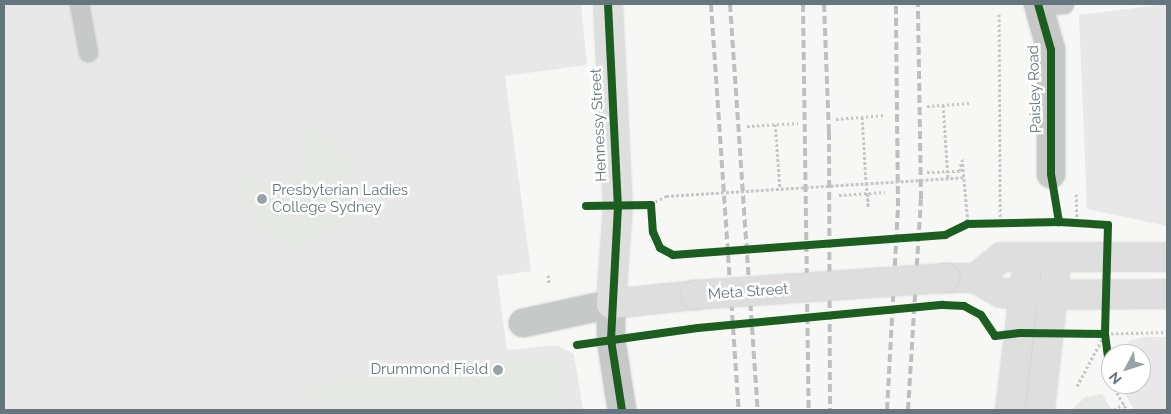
<!DOCTYPE html>
<html>
<head>
<meta charset="utf-8">
<style>
  body { margin:0 }
  #map { position:relative; width:1171px; height:414px; overflow:hidden; background:#f7f7f6; font-family:Raleway,sans-serif }
  div>[style] { position:absolute }
  .built>* { inset:0; background:#e7e8e7 }
  .green>* { inset:0; background:#e6e8e4 }
  .path>* { height:3px; margin-top:-1.5px; transform-origin:0; background:repeating-linear-gradient(90deg,#c5c7c7 0 2.5px,transparent 0 5px) }
  .roads { filter:drop-shadow(0 0 1px #d2d4d4) drop-shadow(0 0 1px #d2d4d4) }
  .lane>* { height:19px; margin:-9.5px; padding:0 9.5px; transform-origin:9.5px; border-radius:9.5px; background:#c7c9c9 }
  .street>* { height:28px; margin:-14px; padding:0 14px; transform-origin:14px; border-radius:14px; background:#c7c9c9 }
  .secondary>* { height:28px; margin:-14px; padding:0 14px; transform-origin:14px; border-radius:14px; background:#dedede }
  .rail>* { height:4px; margin-top:-2px; transform-origin:0; background:repeating-linear-gradient(90deg,#bdc0c0 0 8px,transparent 0 12px) }
  .path-bridge>* { height:3px; margin-top:-1.5px; transform-origin:0; background:repeating-linear-gradient(90deg,#c5c7c7 0 2.5px,transparent 0 5px) }
  .bridges { filter:drop-shadow(0 0 1px #d2d4d4) drop-shadow(0 0 1px #d2d4d4) }
  .secondary-bridge>* { height:28px; margin:-14px; padding:0 14px; transform-origin:14px; border-radius:14px; background:#dedede }
  .cycleway>* { height:8px; margin:-4px; padding:0 4px; transform-origin:4px; border-radius:4px; background:#1b5e20 }
  .dots>* { width:14px; height:14px; translate:-50% -50%; box-sizing:border-box; border:2px solid #fff; border-radius:50% }
  span { translate:-50% -50%; white-space:nowrap; text-align:center; line-height:1.15; -webkit-text-stroke:5px #fff; paint-order:stroke }
  .street-label { font-size:15px; color:#65767e }
  .poi-label { font-size:15px; color:#65767e }
  .left { translate:0 -50%; text-align:left }
  .right { translate:-100% -50%; text-align:right }
  .frame { position:absolute; inset:0; border:5px solid #65767e; pointer-events:none }
  .north { position:absolute; left:1101px; top:344px; width:50px; height:50px; box-sizing:border-box; background:#fff; border:1px solid #c1c8cb; border-radius:50%; rotate:230deg; font-size:14px; font-weight:700; line-height:20px; text-align:center; color:#65767e }
  .north::after { content:''; display:block; margin:auto; width:18px; height:22px; background:#98a3a8; clip-path:polygon(50% 0,100% 100%,50% 72%,0 100%) }
</style>
</head>
<body>
<div id="map">
  <div class="built">
    <div style="clip-path:polygon(4px 4px,581px 4px,587px 65px,505px 76px,531px 271px,497px 276px,507px 350px,557px 345px,574px 354px,583px 410px,4px 410px)"></div>
    <div style="clip-path:polygon(1167px 4px,1167px 226px,1087px 209px,1079px 15px)"></div>
    <div style="clip-path:polygon(1145px 337px,1167px 337px,1167px 410px,1134px 410px,1119px 384px,1141px 384px,1141px 354px,1116px 354px,1131px 340px)"></div>
  </div>
  <div class="green">
    <div style="clip-path:polygon(301px 124px,322px 133px,345px 152px,356px 184px,353px 208px,341px 230px,327px 227px,300px 251px,268px 238px,249px 215px,237px 174px,243px 169px,269px 187px,285px 186px,302px 170px,306px 147px)"></div>
    <div style="clip-path:polygon(560px 355px,567px 410px,311px 410px,308px 385px)"></div>
    <div style="clip-path:polygon(1102px 394px,1112px 410px,1072px 410px,1085px 397px)"></div>
  </div>
  <div class="path">
    <div style="left:999px;top:14px;width:209px;rotate:89.7deg"></div>
    <div style="left:943px;top:105px;width:73px;rotate:86.1deg"></div>
    <div style="left:927px;top:106px;width:42px;rotate:-4.1deg"></div>
    <div style="left:862px;top:117px;width:66px;rotate:86.5deg"></div>
    <div style="left:836px;top:119px;width:49px;rotate:-4.7deg"></div>
    <div style="left:775px;top:124px;width:65px;rotate:85.6deg"></div>
    <div style="left:747px;top:126px;width:51px;rotate:-3.4deg"></div>
    <div style="left:962px;top:159px;width:65px;rotate:84.7deg"></div>
    <div style="left:927px;top:172px;width:33px;rotate:-2deg"></div>
    <div style="left:960px;top:171px;width:9px;rotate:-84deg"></div>
    <div style="left:1076px;top:194px;width:29px;rotate:88deg"></div>
    <div style="left:839px;top:195px;width:46px;rotate:-3.7deg"></div>
    <div style="left:651px;top:204px;width:17px;rotate:-28deg"></div>
    <div style="left:868px;top:207px;width:14px;rotate:-90deg"></div>
    <div style="left:1048px;top:222px;width:17px"></div>
    <div style="left:945px;top:235px;width:25px;rotate:-26deg"></div>
    <div style="left:968px;top:224px;width:29px"></div>
    <div style="left:660px;top:248px;width:15px;rotate:28deg"></div>
    <div style="left:673px;top:255px;width:19px"></div>
    <div style="left:548px;top:275px;width:10px;rotate:84deg"></div>
    <div style="left:1086px;top:334px;width:81px;rotate:-1.4deg"></div>
    <div style="left:1105px;top:334px;width:46px;rotate:82.6deg"></div>
    <div style="left:655px;top:336px;width:20px;rotate:-11deg"></div>
    <div style="left:1112px;top:384px;width:30px;rotate:60deg"></div>
    <div style="left:1077px;top:386px;width:59px;rotate:-61.7deg"></div>
    <div style="left:1114px;top:410px;width:12px;rotate:-31deg"></div>
  </div>
  <div class="roads">
    <div class="lane">
      <div style="left:79px;top:4px;width:49px;rotate:79.4deg"></div>
      <div style="left:1039px;top:6px;width:25px;rotate:-5deg"></div>
    </div>
    <div class="street">
      <div style="left:1038px;top:4px;width:48px;rotate:74.2deg"></div>
      <div style="left:1051px;top:50px;width:124px;rotate:90deg"></div>
      <div style="left:523px;top:323px;width:90px;rotate:-12.2deg"></div>
      <div style="left:611px;top:304px;width:36px;rotate:90deg"></div>
      <div style="left:611px;top:340px;width:71px;rotate:81.1deg"></div>
    </div>
    <div class="secondary">
      <div style="left:608px;top:4px;width:202px;rotate:87.2deg"></div>
      <div style="left:618px;top:206px;width:98px;rotate:94.1deg"></div>
      <div style="left:611px;top:304px;width:84px;rotate:-6.1deg"></div>
      <div style="left:945px;top:278px;width:30px"></div>
      <div style="left:975px;top:278px;width:30px;rotate:30deg"></div>
      <div style="left:1001px;top:293px;width:24px;rotate:5deg"></div>
      <div style="left:1025px;top:295px;width:142px;rotate:-0.4deg"></div>
      <div style="left:975px;top:278px;width:34px;rotate:-38deg"></div>
      <div style="left:1002px;top:257px;width:165px"></div>
      <div style="left:1010px;top:410px;width:133px;rotate:-83.1deg"></div>
      <div style="left:1040px;top:410px;width:135px;rotate:-83.6deg"></div>
    </div>
  </div>
  <div class="rail">
    <div style="left:711px;top:4px;width:407px;rotate:86.1deg"></div>
    <div style="left:730px;top:4px;width:407px;rotate:86.1deg"></div>
    <div style="left:803px;top:4px;width:406px;rotate:89.2deg"></div>
    <div style="left:824px;top:4px;width:128px;rotate:87.8deg"></div>
    <div style="left:829px;top:132px;width:278px;rotate:89.8deg"></div>
    <div style="left:887px;top:410px;width:204px;rotate:-86.9deg"></div>
    <div style="left:898px;top:206px;width:202px;rotate:-90.6deg"></div>
    <div style="left:908px;top:410px;width:211px;rotate:-86.5deg"></div>
    <div style="left:921px;top:199px;width:195px;rotate:-90.9deg"></div>
  </div>
  <div class="path-bridge">
    <div style="left:866px;top:183px;width:24px;rotate:85deg"></div>
    <div style="left:666px;top:196px;width:300px;rotate:-3.6deg"></div>
    <div style="left:692px;top:255px;width:254px;rotate:-4.5deg"></div>
  </div>
  <div class="bridges">
    <div class="secondary-bridge">
      <div style="left:695px;top:295px;width:251px;rotate:-3.9deg"></div>
    </div>
  </div>
  <div class="cycleway">
    <div style="left:608px;top:4px;width:202px;rotate:87.2deg"></div>
    <div style="left:618px;top:206px;width:134px;rotate:93deg"></div>
    <div style="left:611px;top:340px;width:71px;rotate:81.1deg"></div>
    <div style="left:1038px;top:4px;width:48px;rotate:74.2deg"></div>
    <div style="left:1051px;top:50px;width:124px;rotate:90deg"></div>
    <div style="left:1051px;top:174px;width:49px;rotate:80.5deg"></div>
    <div style="left:586px;top:206px;width:65px;rotate:-0.9deg"></div>
    <div style="left:651px;top:205px;width:27px;rotate:86deg"></div>
    <div style="left:653px;top:232px;width:17px;rotate:66deg"></div>
    <div style="left:660px;top:248px;width:15px;rotate:28deg"></div>
    <div style="left:673px;top:255px;width:273px;rotate:-4.2deg"></div>
    <div style="left:945px;top:235px;width:25px;rotate:-26deg"></div>
    <div style="left:968px;top:224px;width:91px;rotate:-1.3deg"></div>
    <div style="left:1059px;top:222px;width:49px;rotate:3.5deg"></div>
    <div style="left:1108px;top:225px;width:109px;rotate:91.6deg"></div>
    <div style="left:1105px;top:334px;width:46px;rotate:82.6deg"></div>
    <div style="left:577px;top:345px;width:122px;rotate:-8deg"></div>
    <div style="left:698px;top:328px;width:246px;rotate:-5.4deg"></div>
    <div style="left:943px;top:305px;width:21px;rotate:3deg"></div>
    <div style="left:964px;top:306px;width:19px;rotate:28deg"></div>
    <div style="left:981px;top:315px;width:25px;rotate:56deg"></div>
    <div style="left:995px;top:336px;width:25px;rotate:-7deg"></div>
    <div style="left:1020px;top:333px;width:85px;rotate:0.7deg"></div>
  </div>
  <div class="dots">
    <div style="left:262px;top:199px;background:#98a3a8"></div>
    <div style="left:498px;top:370px;background:#98a3a8"></div>
  </div>
  <div class="street-label">
    <span style="left:1035px;top:89px;rotate:-92deg">Paisley Road</span>
    <span style="left:599px;top:125px;rotate:-93deg">Hennessy Street</span>
    <span style="left:748px;top:292px;rotate:-4deg">Meta Street</span>
  </div>
  <div class="poi-label">
    <span class="left" style="left:272px;top:199px">Presbyterian Ladies<br>College Sydney</span>
    <span class="right" style="left:488px;top:370px">Drummond Field</span>
  </div>
  <div class="frame"></div>
  <div class="north">N</div>
</div>
</body>
</html>
